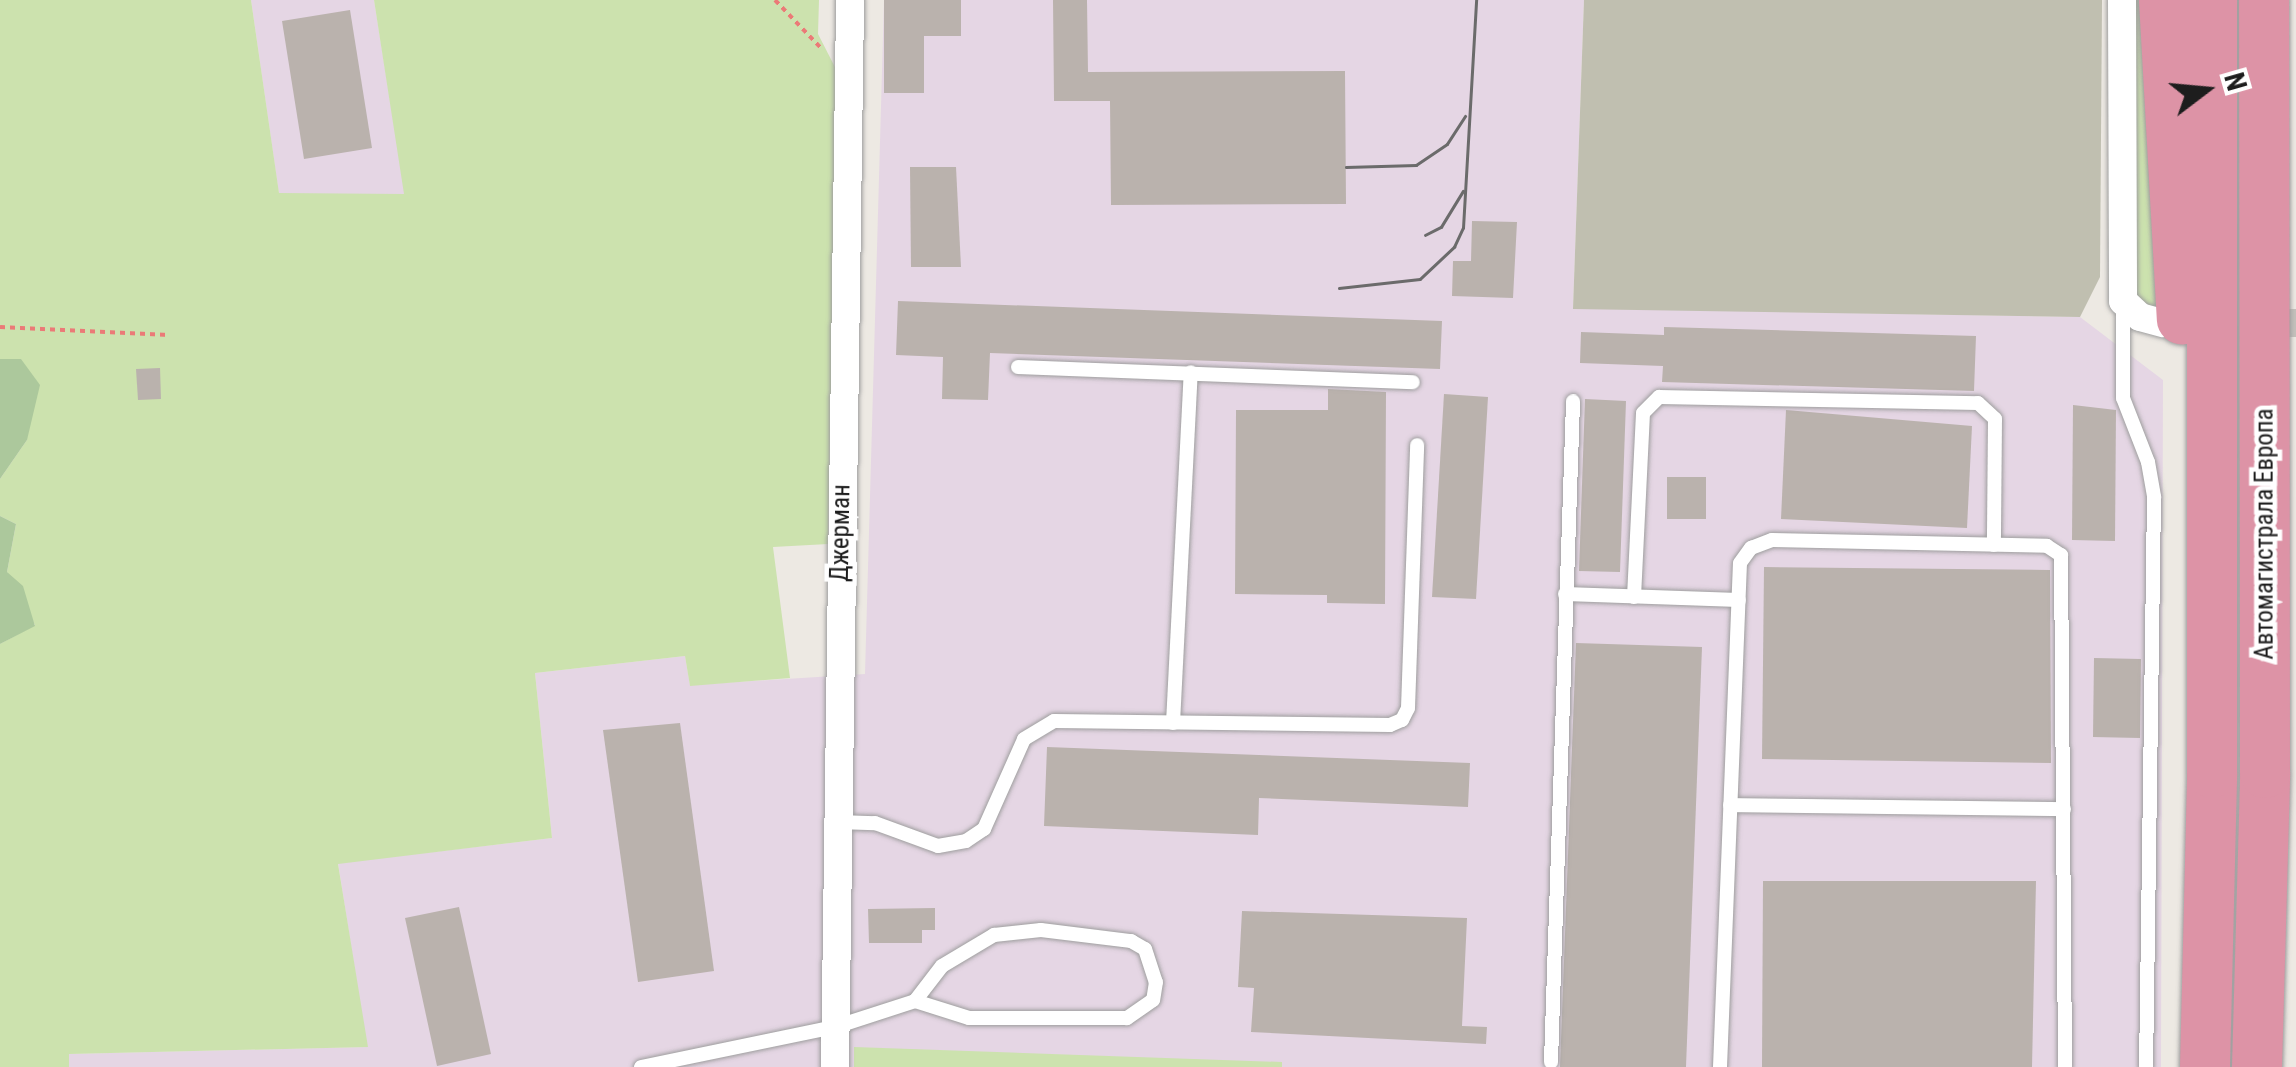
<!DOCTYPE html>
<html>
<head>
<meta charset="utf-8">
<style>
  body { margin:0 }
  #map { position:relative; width:2296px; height:1067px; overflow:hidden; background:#ede9e3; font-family:"Roboto Condensed",sans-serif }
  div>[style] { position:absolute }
  .industrial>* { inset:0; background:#e5d6e4 }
  .construction>* { inset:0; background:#c0bfb0 }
  .grass>* { inset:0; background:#cce2ae }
  .forest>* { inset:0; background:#acc89c }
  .building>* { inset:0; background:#bab2ad }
  .street-tunnel>* { height:28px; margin-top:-14px; transform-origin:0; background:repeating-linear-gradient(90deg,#c3c0bb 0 28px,transparent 0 42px) }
  .path>* { height:4px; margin-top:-2px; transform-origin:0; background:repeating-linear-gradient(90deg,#eb7a77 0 5px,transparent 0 10px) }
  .roads { filter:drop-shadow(0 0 2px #9e9e9e) drop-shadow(0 0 2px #9e9e9e) }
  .lane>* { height:14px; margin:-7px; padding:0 7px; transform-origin:7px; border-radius:7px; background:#fff }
  .street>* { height:28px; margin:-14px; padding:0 14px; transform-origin:14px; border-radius:14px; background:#fff }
  .highway>* { height:50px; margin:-25px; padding:0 25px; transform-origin:25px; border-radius:25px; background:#dd93a6 }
  .tram>* { height:2.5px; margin:-1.25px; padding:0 1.25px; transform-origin:1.25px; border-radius:1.25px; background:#6b6b6b }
  span { translate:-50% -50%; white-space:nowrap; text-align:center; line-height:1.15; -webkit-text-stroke:9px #fff; paint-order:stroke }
  .street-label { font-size:25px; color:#1d1d1d }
  .north { position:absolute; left:2156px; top:40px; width:100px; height:100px; -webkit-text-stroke:8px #fff; paint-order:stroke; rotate:74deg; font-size:28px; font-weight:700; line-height:40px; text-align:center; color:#1d1d1d }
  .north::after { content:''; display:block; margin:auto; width:35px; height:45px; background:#1d1d1d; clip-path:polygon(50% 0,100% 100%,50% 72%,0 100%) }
</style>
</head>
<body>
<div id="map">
  <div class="industrial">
    <div style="clip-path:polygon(251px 0,374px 0,405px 194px,279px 194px)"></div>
    <div style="clip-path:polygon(884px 0,1584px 0,1573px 308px,2080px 317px,2163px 380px,2161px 1067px,69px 1067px,68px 1054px,367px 1047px,338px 863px,552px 838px,535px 673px,685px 656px,690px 685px,865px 674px)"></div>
  </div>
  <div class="construction">
    <div style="clip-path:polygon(1584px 0,2102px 0,2100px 277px,2080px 317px,1573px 309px)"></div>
  </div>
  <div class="grass">
    <div style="clip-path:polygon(0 0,251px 0,279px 193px,404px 194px,374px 0,819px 0,818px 34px,837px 71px,828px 544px,773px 547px,790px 678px,690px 686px,685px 656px,535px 673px,552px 838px,338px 864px,368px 1047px,69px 1054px,69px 1067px,0 1067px,0 644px,35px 625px,7px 572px,16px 524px,0 516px,0 479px,27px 440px,21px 359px,0 359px)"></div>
    <div style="clip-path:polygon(2132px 0,2151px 0,2163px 313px,2137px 298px,2129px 278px)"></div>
    <div style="clip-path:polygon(854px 1047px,1282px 1062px,1282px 1067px,854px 1067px)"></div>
  </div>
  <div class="forest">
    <div style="clip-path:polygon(0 359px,21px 359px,40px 385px,27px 440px,0 479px)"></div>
    <div style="clip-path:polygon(0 516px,16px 524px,7px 572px,23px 586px,35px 626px,0 644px)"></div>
  </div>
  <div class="building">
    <div style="clip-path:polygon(884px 0,961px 0,961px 36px,924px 36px,924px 93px,884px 93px)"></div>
    <div style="clip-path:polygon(1053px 0,1087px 0,1088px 72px,1345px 71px,1346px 204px,1111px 205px,1110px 101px,1054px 101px)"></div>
    <div style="clip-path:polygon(350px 10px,372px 148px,304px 159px,282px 21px)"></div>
    <div style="clip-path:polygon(910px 167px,956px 167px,961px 267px,911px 267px)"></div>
    <div style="clip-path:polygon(1472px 221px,1517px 222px,1513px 298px,1452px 296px,1453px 261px,1471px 261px)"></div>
    <div style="clip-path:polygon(898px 301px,1442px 321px,1440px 369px,990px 353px,988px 400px,942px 399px,943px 357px,896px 355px)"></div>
    <div style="clip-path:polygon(1664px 327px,1976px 336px,1974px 391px,1662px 382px,1663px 366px,1580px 363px,1581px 332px,1664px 335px)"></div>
    <div style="clip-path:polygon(160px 368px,161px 399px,138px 400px,136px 369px)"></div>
    <div style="clip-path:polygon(1328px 389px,1386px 392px,1385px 604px,1327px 603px,1327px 595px,1235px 594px,1236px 410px,1328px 410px)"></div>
    <div style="clip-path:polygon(1444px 394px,1488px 397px,1476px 599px,1432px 597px)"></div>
    <div style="clip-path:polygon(1585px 399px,1626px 401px,1620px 572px,1579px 571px)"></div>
    <div style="clip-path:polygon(2073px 405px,2116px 410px,2115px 541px,2072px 540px)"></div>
    <div style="clip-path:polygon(1786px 410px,1972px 426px,1967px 528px,1781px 519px)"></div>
    <div style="clip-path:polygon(1667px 477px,1706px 477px,1706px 519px,1667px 519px)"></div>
    <div style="clip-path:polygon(1764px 567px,2050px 570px,2051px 763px,1762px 759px)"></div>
    <div style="clip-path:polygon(1576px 643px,1702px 647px,1686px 1067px,1560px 1067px)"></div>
    <div style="clip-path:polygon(2094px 658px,2141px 659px,2140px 738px,2093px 737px)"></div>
    <div style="clip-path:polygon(680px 723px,714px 971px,638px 982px,603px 730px)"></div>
    <div style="clip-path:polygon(1047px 747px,1470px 763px,1468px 807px,1259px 798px,1258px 835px,1044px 826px)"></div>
    <div style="clip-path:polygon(1763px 881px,2036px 881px,2032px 1067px,1762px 1067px)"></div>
    <div style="clip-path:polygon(459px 907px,491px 1054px,437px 1066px,405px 918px)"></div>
    <div style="clip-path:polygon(935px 908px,935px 930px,922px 930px,922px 943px,869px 943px,868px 909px)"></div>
    <div style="clip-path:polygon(1242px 911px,1467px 918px,1462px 1026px,1487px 1027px,1486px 1044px,1251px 1032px,1254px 988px,1238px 987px)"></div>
  </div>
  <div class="street-tunnel">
    <div style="left:2200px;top:323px;width:96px"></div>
  </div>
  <div class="path">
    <div style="left:775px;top:0;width:69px;rotate:46.2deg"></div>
    <div style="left:0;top:327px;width:169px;rotate:2.7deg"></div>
  </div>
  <div class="roads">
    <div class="lane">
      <div style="left:2123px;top:302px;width:96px;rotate:90deg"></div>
      <div style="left:2123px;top:398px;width:69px;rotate:68.7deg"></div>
      <div style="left:2148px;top:462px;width:36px;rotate:80deg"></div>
      <div style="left:2154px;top:497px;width:570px;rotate:90.8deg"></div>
      <div style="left:1018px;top:367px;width:395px;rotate:2.2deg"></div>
      <div style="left:1565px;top:594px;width:174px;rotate:2deg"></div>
      <div style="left:1634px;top:597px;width:184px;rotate:-87.2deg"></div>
      <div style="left:1643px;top:413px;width:23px;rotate:-45deg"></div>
      <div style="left:1659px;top:397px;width:319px;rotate:1.1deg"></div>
      <div style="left:1978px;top:403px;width:23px;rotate:43deg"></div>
      <div style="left:1995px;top:419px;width:126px;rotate:90.5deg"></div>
      <div style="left:1173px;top:723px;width:351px;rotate:-87.1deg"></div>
      <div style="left:1730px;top:805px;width:334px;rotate:0.7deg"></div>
      <div style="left:838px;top:822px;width:37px;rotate:2deg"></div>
      <div style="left:875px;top:823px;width:67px;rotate:20.1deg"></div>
      <div style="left:938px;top:846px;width:28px;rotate:-10deg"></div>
      <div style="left:966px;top:841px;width:22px;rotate:-34deg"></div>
      <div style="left:984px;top:829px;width:98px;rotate:-66deg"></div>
      <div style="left:1024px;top:739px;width:35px;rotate:-31deg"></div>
      <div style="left:1054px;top:721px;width:336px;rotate:0.7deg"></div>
      <div style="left:1390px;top:725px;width:13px;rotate:-23deg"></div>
      <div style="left:1402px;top:720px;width:13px;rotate:-63deg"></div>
      <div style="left:1408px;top:708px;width:263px;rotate:-88deg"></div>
      <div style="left:1551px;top:1062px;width:661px;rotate:-88.09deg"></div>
      <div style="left:641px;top:1067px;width:198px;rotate:-11.7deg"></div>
      <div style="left:835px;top:1027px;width:84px;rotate:-18deg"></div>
      <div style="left:915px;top:1001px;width:44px;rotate:-52.4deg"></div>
      <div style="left:942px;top:966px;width:61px;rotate:-30.8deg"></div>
      <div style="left:994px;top:935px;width:47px;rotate:-6.1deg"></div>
      <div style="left:1041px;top:930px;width:91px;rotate:7deg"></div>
      <div style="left:1131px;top:941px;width:16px;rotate:30deg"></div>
      <div style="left:1145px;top:949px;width:35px;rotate:72deg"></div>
      <div style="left:1156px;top:982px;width:18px;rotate:99deg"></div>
      <div style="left:1153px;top:1000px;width:32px;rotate:145deg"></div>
      <div style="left:1127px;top:1018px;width:158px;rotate:180deg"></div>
      <div style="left:969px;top:1018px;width:57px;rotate:-162.5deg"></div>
      <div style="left:1720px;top:1067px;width:504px;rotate:-87.73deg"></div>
      <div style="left:1740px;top:563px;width:19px;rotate:-54deg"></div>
      <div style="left:1751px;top:548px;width:22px;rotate:-21deg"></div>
      <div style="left:1772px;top:540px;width:275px;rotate:1.2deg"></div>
      <div style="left:2047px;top:546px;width:17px;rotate:33deg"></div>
      <div style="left:2061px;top:555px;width:512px;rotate:89.55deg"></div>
    </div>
    <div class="street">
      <div style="left:2122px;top:0;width:301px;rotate:89.8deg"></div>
      <div style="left:2123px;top:301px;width:23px;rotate:43deg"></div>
      <div style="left:2140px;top:317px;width:24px;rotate:15deg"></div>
      <div style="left:835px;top:1067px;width:1067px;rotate:-89.19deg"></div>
    </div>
    <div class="highway">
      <div style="left:2164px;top:0;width:320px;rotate:86.8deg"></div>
      <div style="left:2205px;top:1067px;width:294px;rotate:-88.6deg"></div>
      <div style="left:2212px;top:773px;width:773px;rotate:-90deg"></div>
      <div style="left:2257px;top:1067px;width:294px;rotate:-88.4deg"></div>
      <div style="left:2265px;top:773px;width:773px;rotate:-90.07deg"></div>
    </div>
  </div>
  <div class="tram">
    <div style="left:1346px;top:167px;width:70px;rotate:-1.6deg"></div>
    <div style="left:1416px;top:165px;width:37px;rotate:-34deg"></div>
    <div style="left:1447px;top:144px;width:33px;rotate:-57deg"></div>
    <div style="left:1425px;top:235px;width:18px;rotate:-27deg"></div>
    <div style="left:1441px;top:227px;width:42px;rotate:-58.6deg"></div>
    <div style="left:1339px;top:288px;width:81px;rotate:-6.3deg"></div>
    <div style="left:1420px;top:279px;width:47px;rotate:-43.3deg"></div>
    <div style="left:1454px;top:247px;width:21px;rotate:-65deg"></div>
    <div style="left:1463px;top:228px;width:228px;rotate:-86.7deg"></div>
  </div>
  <div class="street-label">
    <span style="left:841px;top:533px;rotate:-89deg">Джерман</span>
    <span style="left:2265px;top:534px;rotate:-90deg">Автомагистрала Европа</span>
  </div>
  <div class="north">N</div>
</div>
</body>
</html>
